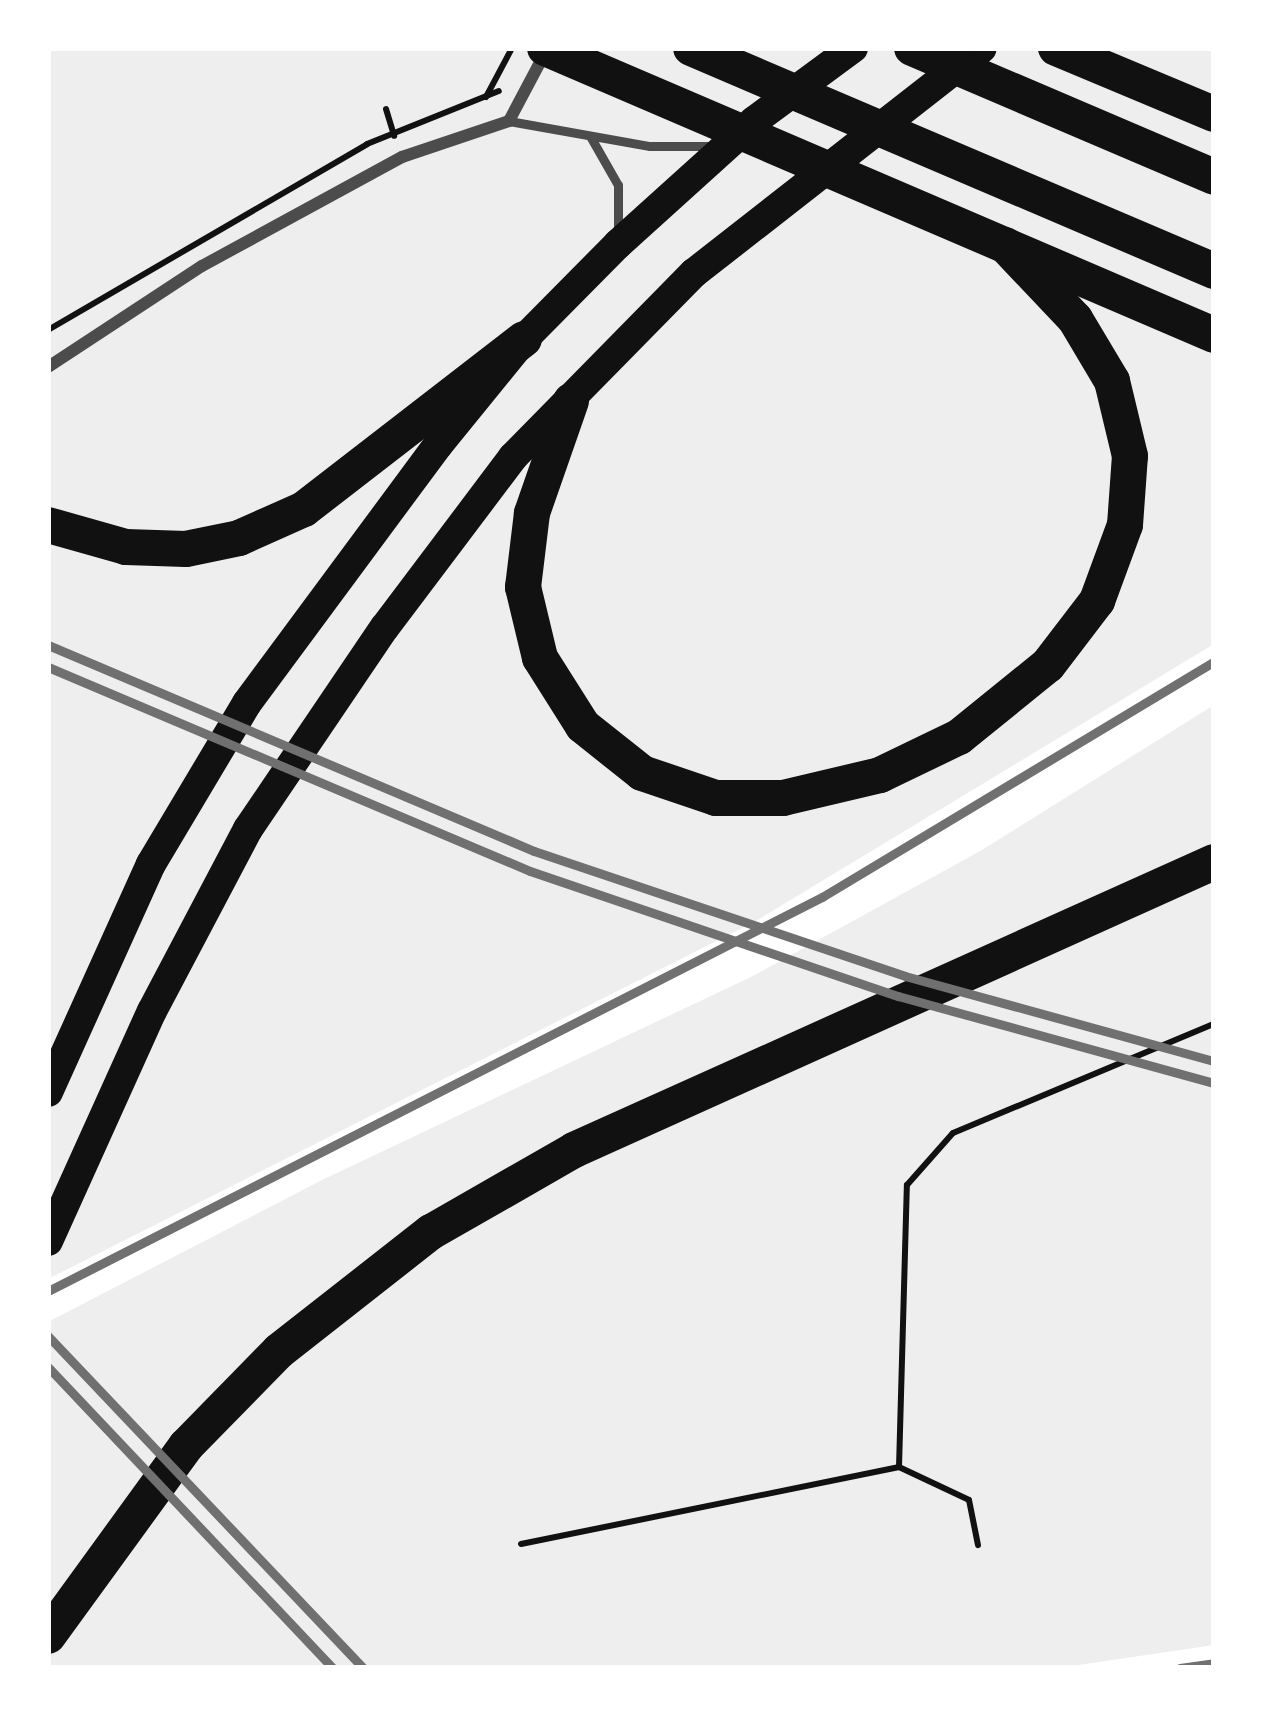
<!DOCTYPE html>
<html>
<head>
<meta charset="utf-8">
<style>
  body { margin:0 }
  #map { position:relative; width:1262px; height:1716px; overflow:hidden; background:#fff; font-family:"Exo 2",sans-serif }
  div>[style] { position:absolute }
  .green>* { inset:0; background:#eee }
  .path>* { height:6px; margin:-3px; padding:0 3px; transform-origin:3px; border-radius:3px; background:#111 }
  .service>* { height:9px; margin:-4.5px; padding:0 4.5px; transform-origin:4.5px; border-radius:4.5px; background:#4c4c4c }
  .minor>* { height:12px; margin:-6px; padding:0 6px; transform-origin:6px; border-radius:6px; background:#4c4c4c }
  .trunk>* { height:30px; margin:-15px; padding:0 15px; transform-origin:15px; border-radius:15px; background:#111 }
  .motorway>* { height:36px; margin:-18px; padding:0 18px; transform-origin:18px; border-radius:18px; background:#111 }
  .rail>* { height:9px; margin:-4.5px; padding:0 4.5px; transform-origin:4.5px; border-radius:4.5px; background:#707070 }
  span { translate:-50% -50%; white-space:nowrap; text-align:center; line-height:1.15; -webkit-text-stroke:12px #fff; paint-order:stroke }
  .frame { position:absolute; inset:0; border:51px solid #fff; pointer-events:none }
</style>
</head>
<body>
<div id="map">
  <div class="green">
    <div style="clip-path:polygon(48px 48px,1214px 48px,1214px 644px,756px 921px,48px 1279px)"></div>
    <div style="clip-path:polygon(1214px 705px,1214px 1645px,1058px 1668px,48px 1668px,48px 1322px,324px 1179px,753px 976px,982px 850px)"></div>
  </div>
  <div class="path">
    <div style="left:486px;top:97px;width:53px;rotate:-62deg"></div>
    <div style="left:386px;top:109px;width:28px;rotate:73deg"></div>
    <div style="left:48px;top:330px;width:369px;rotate:-30.2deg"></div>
    <div style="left:367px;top:144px;width:142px;rotate:-21.9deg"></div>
    <div style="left:899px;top:1467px;width:77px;rotate:25.2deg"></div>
    <div style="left:969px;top:1500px;width:46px;rotate:78.7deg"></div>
    <div style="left:521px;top:1544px;width:386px;rotate:-11.5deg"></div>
    <div style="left:899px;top:1467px;width:282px;rotate:-88.4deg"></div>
    <div style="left:907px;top:1185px;width:69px;rotate:-48.5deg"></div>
    <div style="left:953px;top:1133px;width:283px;rotate:-22.7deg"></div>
  </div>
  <div class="service">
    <div style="left:509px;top:121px;width:143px;rotate:10.1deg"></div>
    <div style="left:650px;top:146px;width:62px"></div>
    <div style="left:590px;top:136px;width:56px;rotate:60.3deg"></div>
    <div style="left:618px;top:185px;width:46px;rotate:90deg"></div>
  </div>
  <div class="minor">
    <div style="left:48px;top:367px;width:184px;rotate:-33.3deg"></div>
    <div style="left:202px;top:266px;width:228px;rotate:-28.6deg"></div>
    <div style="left:402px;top:157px;width:113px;rotate:-18.6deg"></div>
    <div style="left:509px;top:121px;width:79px;rotate:-62.1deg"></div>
  </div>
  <div class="trunk">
    <div style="left:48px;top:1092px;width:250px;rotate:-65.7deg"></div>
    <div style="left:151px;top:864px;width:187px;rotate:-59.2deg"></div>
    <div style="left:247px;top:703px;width:321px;rotate:-53.5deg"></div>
    <div style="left:438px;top:445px;width:136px;rotate:-50.9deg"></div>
    <div style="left:524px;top:339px;width:134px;rotate:-45.3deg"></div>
    <div style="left:618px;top:244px;width:183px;rotate:-42.1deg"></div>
    <div style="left:754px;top:121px;width:123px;rotate:-36.4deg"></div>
    <div style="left:48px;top:1241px;width:252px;rotate:-65.7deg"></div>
    <div style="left:152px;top:1011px;width:206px;rotate:-62.2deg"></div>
    <div style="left:248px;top:829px;width:244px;rotate:-55.9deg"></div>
    <div style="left:385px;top:627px;width:213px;rotate:-53deg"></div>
    <div style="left:513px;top:457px;width:258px;rotate:-45.5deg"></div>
    <div style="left:694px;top:273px;width:365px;rotate:-38deg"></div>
  </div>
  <div class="motorway">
    <div style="left:545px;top:48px;width:728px;rotate:23.22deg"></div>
    <div style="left:691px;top:48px;width:569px;rotate:23.09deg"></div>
    <div style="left:912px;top:48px;width:328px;rotate:23.1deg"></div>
    <div style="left:1056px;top:48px;width:171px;rotate:22.7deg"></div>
    <div style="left:571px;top:401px;width:119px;rotate:109.2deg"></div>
    <div style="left:532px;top:513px;width:75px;rotate:96.9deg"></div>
    <div style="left:523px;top:587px;width:73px;rotate:76.5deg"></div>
    <div style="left:540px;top:658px;width:80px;rotate:57.7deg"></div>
    <div style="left:583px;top:726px;width:75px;rotate:38.5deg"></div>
    <div style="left:642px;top:773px;width:78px;rotate:18.7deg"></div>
    <div style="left:716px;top:798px;width:67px"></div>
    <div style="left:783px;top:798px;width:100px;rotate:-13.3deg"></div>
    <div style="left:880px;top:775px;width:88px;rotate:-25.7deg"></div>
    <div style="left:959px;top:737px;width:114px;rotate:-39deg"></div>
    <div style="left:1048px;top:665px;width:81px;rotate:-52.6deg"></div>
    <div style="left:1097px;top:601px;width:81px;rotate:-69.8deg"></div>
    <div style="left:1125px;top:525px;width:69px;rotate:-85.9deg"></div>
    <div style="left:1130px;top:456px;width:77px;rotate:-103.5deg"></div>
    <div style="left:1112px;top:381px;width:72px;rotate:-120.8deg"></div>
    <div style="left:1075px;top:319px;width:102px;rotate:-133.4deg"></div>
    <div style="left:48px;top:525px;width:81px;rotate:15.8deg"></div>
    <div style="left:126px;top:547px;width:60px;rotate:1.9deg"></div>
    <div style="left:186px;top:549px;width:54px;rotate:-11.7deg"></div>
    <div style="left:239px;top:538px;width:71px;rotate:-24deg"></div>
    <div style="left:304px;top:509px;width:278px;rotate:-37.7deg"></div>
    <div style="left:48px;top:1636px;width:235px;rotate:-54deg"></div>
    <div style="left:186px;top:1446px;width:133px;rotate:-45.6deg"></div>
    <div style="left:279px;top:1351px;width:193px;rotate:-38.1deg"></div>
    <div style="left:431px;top:1232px;width:165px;rotate:-29.8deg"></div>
    <div style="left:574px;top:1150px;width:702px;rotate:-24.23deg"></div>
  </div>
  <div class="rail">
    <div style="left:48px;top:645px;width:528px;rotate:22.97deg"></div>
    <div style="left:534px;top:851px;width:391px;rotate:18.6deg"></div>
    <div style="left:905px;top:976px;width:320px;rotate:15.4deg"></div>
    <div style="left:48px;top:667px;width:523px;rotate:22.94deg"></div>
    <div style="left:530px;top:871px;width:389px;rotate:18.8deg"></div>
    <div style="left:898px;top:996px;width:328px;rotate:15.4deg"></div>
    <div style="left:48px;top:1291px;width:869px;rotate:-26.98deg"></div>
    <div style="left:822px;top:897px;width:458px;rotate:-31deg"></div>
    <div style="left:48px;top:1336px;width:458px;rotate:46.5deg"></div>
    <div style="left:48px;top:1367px;width:415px;rotate:46.6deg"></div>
    <div style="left:1180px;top:1668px;width:34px;rotate:-8deg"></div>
  </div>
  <div class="frame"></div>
</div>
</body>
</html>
